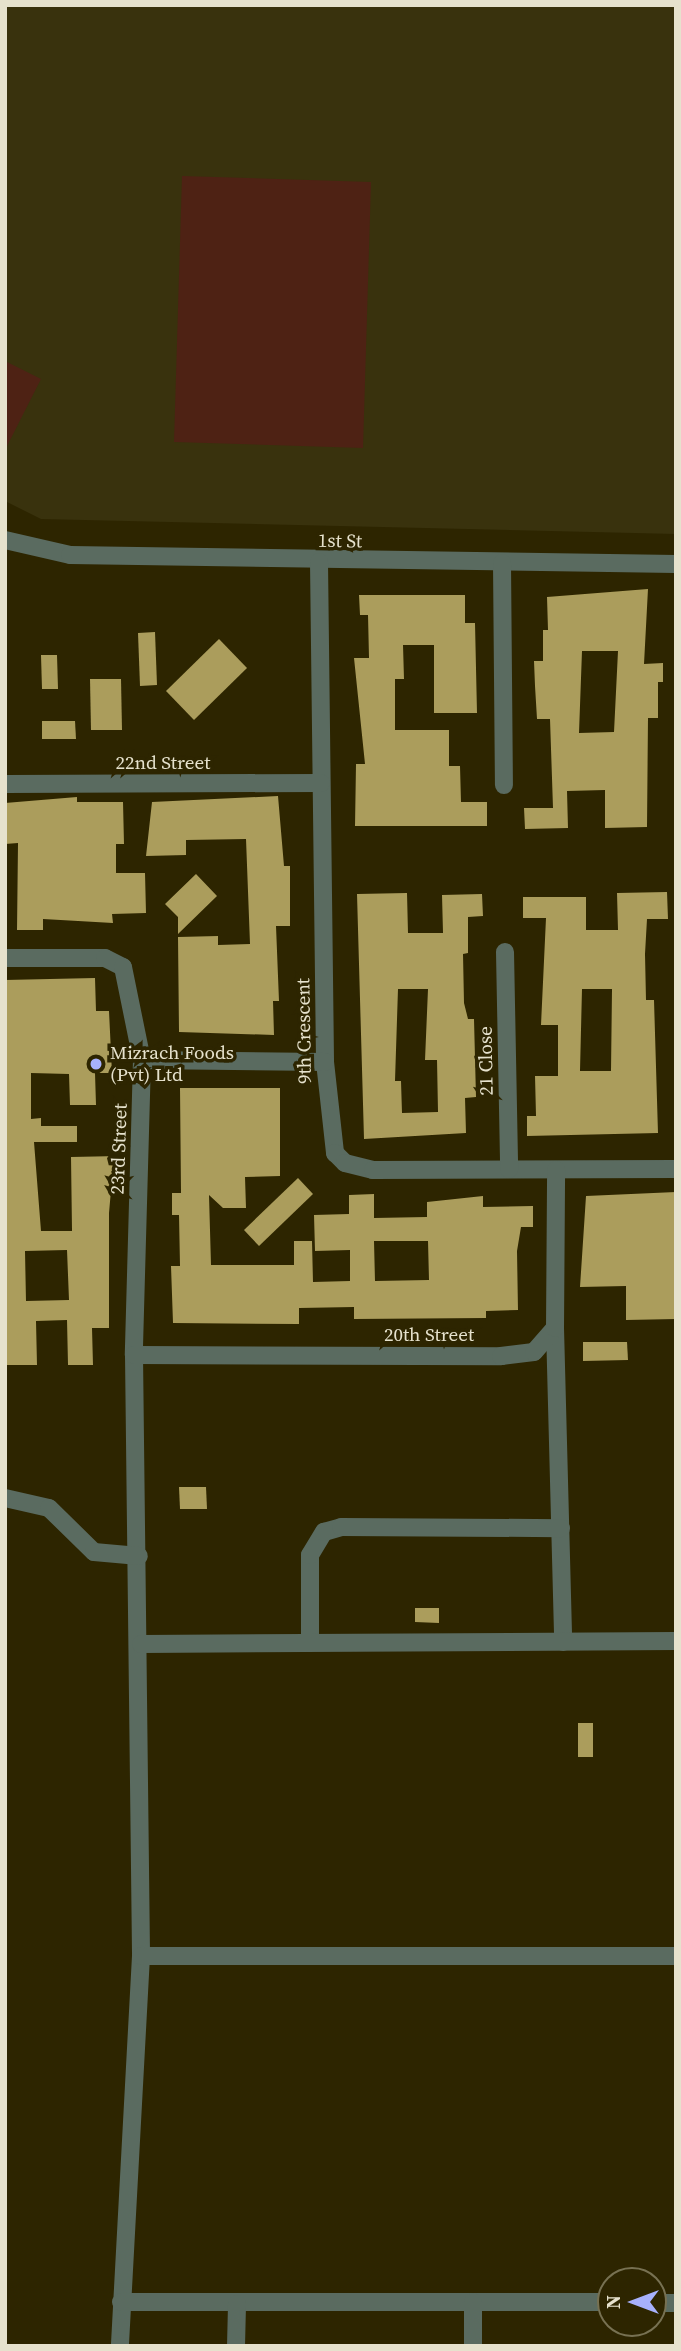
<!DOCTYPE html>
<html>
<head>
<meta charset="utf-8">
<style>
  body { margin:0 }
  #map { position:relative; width:681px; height:2351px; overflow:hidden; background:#2d2500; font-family:"Source Serif 4",serif }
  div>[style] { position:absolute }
  .built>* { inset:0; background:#39320d }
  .green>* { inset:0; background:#4e2214 }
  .building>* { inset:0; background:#ab9d5c }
  .minor>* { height:18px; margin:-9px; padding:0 9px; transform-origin:9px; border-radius:9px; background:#5a6b60 }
  .dots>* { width:19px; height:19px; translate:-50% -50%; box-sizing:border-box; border:4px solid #2d2500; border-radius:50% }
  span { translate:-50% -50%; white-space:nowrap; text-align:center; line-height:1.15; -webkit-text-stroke:7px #2d2500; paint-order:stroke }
  .street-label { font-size:19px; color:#e6e2cd }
  .poi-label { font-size:19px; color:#e6e2cd }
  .left { translate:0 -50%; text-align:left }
  .frame { position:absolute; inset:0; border:7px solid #e6e2cd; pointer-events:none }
  .north { position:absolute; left:597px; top:2267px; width:70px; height:70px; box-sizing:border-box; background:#2d2500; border:2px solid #777152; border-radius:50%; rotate:270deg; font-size:19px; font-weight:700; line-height:28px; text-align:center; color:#e6e2cd }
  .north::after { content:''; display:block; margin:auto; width:24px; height:32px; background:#a7b1fc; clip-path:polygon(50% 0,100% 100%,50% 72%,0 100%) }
</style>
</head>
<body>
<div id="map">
  <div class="built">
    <div style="clip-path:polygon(5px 5px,676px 5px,676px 534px,41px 519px,5px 501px)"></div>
  </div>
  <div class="green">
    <div style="clip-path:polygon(182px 176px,371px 182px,363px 448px,174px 442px)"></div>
    <div style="clip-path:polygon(5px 361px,41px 379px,5px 450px)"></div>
  </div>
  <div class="building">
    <div style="clip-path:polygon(evenodd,648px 589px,644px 664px,663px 663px,663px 682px,658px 682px,658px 718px,648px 718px,647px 827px,605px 828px,605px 790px,567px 791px,568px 828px,525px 829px,524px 808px,553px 808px,550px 719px,537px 719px,535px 686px,534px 661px,543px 661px,543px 630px,548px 630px,547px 597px,648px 589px,582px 651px,618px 651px,614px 732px,579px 733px,582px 651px)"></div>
    <div style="clip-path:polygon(359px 595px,465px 595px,465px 623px,475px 623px,477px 713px,434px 713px,434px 645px,403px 645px,404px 679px,395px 679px,395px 730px,449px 730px,449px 766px,460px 766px,461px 802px,487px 802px,487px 826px,355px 826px,356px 764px,365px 764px,354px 658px,369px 658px,368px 615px,360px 615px)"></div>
    <div style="clip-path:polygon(155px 632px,157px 685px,140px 686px,138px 633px)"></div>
    <div style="clip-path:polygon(219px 639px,247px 668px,194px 720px,166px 691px)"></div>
    <div style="clip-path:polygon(41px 655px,57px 655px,58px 689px,42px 689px)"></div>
    <div style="clip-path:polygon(90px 679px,121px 679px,122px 730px,91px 730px)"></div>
    <div style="clip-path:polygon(42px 721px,75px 721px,76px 739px,42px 739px)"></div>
    <div style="clip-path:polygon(278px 796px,284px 866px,290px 866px,290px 926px,276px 926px,279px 1001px,273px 1001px,274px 1035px,179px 1032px,178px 937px,218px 936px,218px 945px,250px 944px,246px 839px,186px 840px,186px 855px,146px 856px,152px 802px)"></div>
    <div style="clip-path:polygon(77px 797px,77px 802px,123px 802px,124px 844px,116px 844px,116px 873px,145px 873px,146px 913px,112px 914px,113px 923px,43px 919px,43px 930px,17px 930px,18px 843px,5px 844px,5px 803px)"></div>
    <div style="clip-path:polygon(196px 874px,217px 896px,178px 934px,178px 917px,165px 904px)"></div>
    <div style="clip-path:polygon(evenodd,667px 892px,668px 919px,647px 919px,645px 954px,646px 1000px,654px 1000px,658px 1133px,527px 1136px,527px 1116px,536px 1116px,535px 1076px,558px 1076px,558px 1025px,541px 1025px,546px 918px,523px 918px,523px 897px,586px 897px,586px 930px,618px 930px,617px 893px,667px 892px,582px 989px,612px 989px,611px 1071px,580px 1071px,582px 989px)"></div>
    <div style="clip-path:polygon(evenodd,407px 893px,408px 933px,443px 933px,442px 895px,482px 894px,483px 916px,468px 917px,468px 953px,463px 954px,464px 1003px,468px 1019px,474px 1019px,476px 1097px,465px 1098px,466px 1133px,364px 1139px,357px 894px,407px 893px,398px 989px,428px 989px,425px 1060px,437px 1060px,438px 1112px,402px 1113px,401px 1081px,395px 1081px,398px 989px)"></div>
    <div style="clip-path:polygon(evenodd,95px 978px,96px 1011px,109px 1011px,112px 1073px,95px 1073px,96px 1105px,70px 1105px,69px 1074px,31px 1073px,31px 1119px,41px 1118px,41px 1126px,77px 1126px,77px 1142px,34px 1142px,41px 1231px,72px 1231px,71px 1157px,119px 1156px,119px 1179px,112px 1179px,109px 1213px,109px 1328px,92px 1328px,93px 1365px,68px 1365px,67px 1320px,36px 1321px,37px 1365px,5px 1365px,5px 980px,95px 978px,67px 1250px,69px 1300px,26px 1301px,25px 1251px,67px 1250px)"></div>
    <div style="clip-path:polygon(evenodd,180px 1088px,280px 1088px,280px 1176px,245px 1177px,246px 1208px,223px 1208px,209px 1195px,211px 1265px,294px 1265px,294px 1241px,312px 1241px,313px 1282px,350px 1281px,350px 1250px,315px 1251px,314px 1215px,349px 1214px,349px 1195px,374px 1194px,374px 1218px,427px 1217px,427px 1202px,483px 1196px,483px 1207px,533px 1206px,533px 1227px,521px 1227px,517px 1251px,518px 1310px,486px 1311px,486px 1318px,354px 1319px,354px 1307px,299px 1308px,299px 1324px,173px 1323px,171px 1266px,180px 1266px,179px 1215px,172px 1215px,172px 1193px,181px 1193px,180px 1088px,374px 1241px,428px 1241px,429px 1280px,375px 1281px,374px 1241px)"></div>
    <div style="clip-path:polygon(298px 1178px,313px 1194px,259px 1246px,244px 1230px)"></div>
    <div style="clip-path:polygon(676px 1192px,676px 1319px,626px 1320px,626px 1286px,580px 1287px,586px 1196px)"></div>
    <div style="clip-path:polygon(583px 1342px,627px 1342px,628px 1360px,583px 1361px)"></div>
    <div style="clip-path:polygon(179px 1487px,206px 1487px,207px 1509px,180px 1509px)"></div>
    <div style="clip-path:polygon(415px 1608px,439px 1608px,439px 1623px,415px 1622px)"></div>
    <div style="clip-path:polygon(578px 1723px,593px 1723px,593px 1757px,578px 1757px)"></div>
  </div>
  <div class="minor">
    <div style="left:5px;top:540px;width:67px;rotate:13deg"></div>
    <div style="left:70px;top:555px;width:606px;rotate:0.85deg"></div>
    <div style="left:319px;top:562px;width:500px;rotate:89.31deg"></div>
    <div style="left:325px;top:1062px;width:92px;rotate:83.7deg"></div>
    <div style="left:335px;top:1153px;width:14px;rotate:45deg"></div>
    <div style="left:345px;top:1163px;width:29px;rotate:14deg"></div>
    <div style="left:373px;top:1170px;width:303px;rotate:-0.2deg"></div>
    <div style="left:502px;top:563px;width:222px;rotate:89.5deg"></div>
    <div style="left:5px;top:784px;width:316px;rotate:-0.2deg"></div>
    <div style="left:505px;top:952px;width:217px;rotate:88.9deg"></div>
    <div style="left:5px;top:958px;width:100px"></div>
    <div style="left:105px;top:958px;width:20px;rotate:27deg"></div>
    <div style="left:123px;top:967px;width:95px;rotate:78.5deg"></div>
    <div style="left:142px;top:1060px;width:295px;rotate:91.6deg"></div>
    <div style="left:134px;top:1355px;width:601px;rotate:89.33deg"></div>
    <div style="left:141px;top:1956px;width:391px;rotate:93.1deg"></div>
    <div style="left:142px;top:1060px;width:183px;rotate:0.6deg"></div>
    <div style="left:555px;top:1328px;width:314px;rotate:88.5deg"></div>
    <div style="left:134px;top:1355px;width:367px;rotate:0.2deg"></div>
    <div style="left:501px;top:1356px;width:33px;rotate:-7deg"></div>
    <div style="left:534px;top:1352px;width:32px;rotate:-49deg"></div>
    <div style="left:555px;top:1328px;width:158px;rotate:-89.6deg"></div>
    <div style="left:5px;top:1498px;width:45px;rotate:12.8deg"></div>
    <div style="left:49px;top:1508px;width:63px;rotate:44.4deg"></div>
    <div style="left:94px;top:1552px;width:45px;rotate:5.1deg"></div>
    <div style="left:310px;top:1643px;width:88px;rotate:-90deg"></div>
    <div style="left:310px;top:1555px;width:27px;rotate:-59deg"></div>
    <div style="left:324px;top:1532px;width:18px;rotate:-16deg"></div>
    <div style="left:341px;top:1527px;width:220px;rotate:0.3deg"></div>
    <div style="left:141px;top:1644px;width:535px;rotate:-0.32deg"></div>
    <div style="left:141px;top:1956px;width:535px"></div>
    <div style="left:121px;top:2302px;width:490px"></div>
    <div style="left:473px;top:2302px;width:44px;rotate:90deg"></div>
    <div style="left:653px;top:2303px;width:23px"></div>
    <div style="left:236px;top:2346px;width:42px;rotate:-88.6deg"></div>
  </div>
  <div class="dots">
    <div style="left:96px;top:1064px;background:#a7b1fc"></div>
  </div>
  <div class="street-label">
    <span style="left:340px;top:541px;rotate:1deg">1st St</span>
    <span style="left:163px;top:763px">22nd Street</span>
    <span style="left:304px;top:1031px;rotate:-91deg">9th Crescent</span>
    <span style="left:486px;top:1061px;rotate:-91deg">21 Close</span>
    <span style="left:119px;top:1149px;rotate:-88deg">23rd Street</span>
    <span style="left:429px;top:1335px">20th Street</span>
  </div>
  <div class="poi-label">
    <span class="left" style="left:110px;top:1064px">Mizrach Foods<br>(Pvt) Ltd</span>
  </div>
  <div class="frame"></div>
  <div class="north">N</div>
</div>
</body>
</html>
